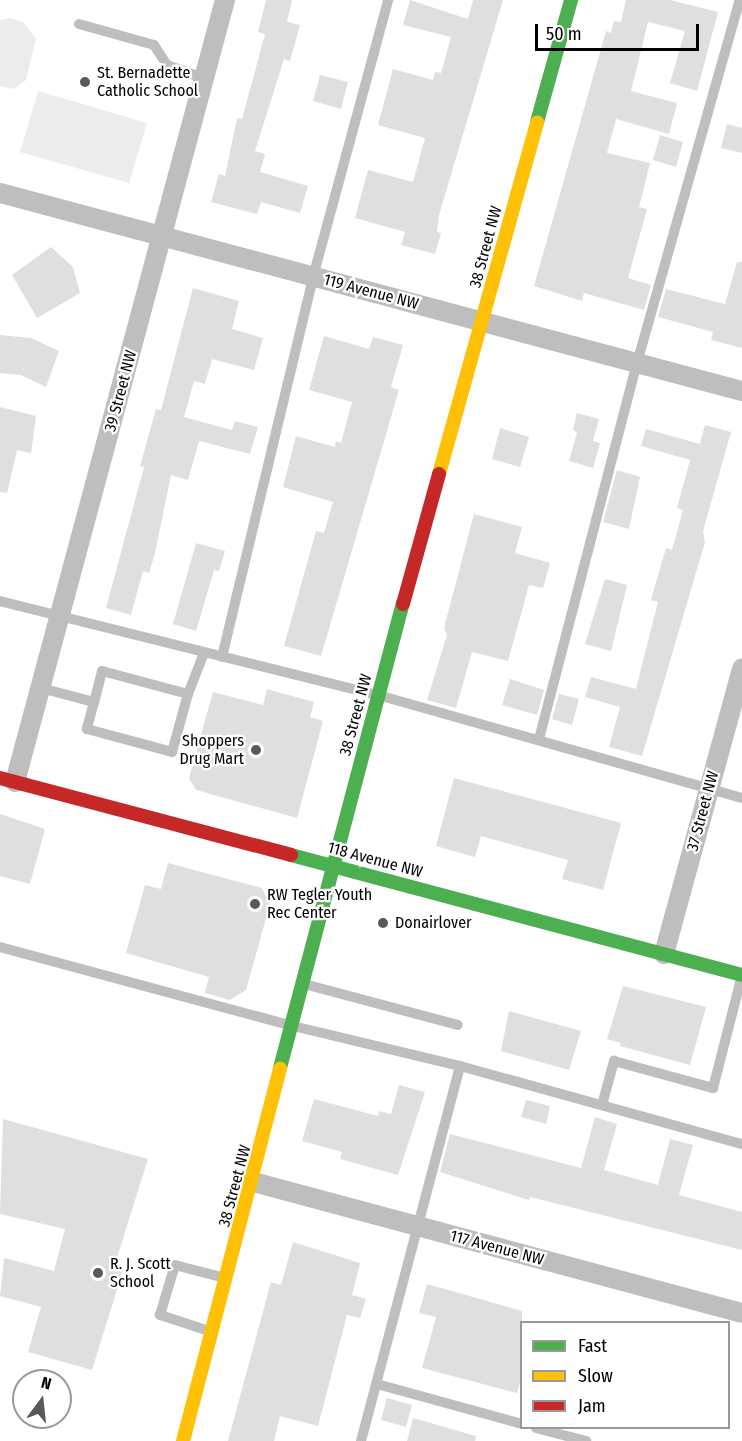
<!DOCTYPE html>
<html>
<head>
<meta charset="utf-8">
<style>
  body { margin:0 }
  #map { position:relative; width:742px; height:1441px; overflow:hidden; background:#fff; font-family:"Fira Sans Condensed",sans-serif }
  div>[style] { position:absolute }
  .green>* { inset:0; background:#ececec }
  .building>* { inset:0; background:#dfdfdf }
  .lane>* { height:10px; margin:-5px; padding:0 5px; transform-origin:5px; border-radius:5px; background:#bebebe }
  .street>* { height:20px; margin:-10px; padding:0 10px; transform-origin:10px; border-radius:10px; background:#bebebe }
  .fast>* { height:14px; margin:-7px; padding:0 7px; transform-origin:7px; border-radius:7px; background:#4caf50 }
  .slow>* { height:14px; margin:-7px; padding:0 7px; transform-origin:7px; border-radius:7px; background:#ffc107 }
  .jam>* { height:14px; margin:-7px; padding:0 7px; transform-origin:7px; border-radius:7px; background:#c62828 }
  .dots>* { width:16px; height:16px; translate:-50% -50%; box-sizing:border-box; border:3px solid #fff; border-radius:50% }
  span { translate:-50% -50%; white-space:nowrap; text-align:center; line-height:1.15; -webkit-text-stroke:4.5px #fff; paint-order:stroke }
  .poi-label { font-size:16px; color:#000 }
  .left { translate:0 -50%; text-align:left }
  .right { translate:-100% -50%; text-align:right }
  .street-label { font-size:16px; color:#000 }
  .legend { position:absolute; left:520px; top:1321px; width:210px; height:108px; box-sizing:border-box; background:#fff; border:2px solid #999; margin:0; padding:8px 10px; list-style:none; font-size:18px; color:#000 }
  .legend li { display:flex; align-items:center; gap:12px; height:30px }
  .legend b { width:30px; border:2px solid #999 }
  .north { position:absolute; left:12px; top:1369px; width:60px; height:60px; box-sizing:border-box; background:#fff; border:2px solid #999; border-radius:50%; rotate:15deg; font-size:16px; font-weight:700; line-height:24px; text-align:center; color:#000 }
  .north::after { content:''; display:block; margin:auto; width:21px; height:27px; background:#595959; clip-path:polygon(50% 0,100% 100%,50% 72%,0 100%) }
  .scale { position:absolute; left:535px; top:24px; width:164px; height:27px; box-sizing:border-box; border:3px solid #000; border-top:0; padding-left:8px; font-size:18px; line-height:21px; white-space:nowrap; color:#000; -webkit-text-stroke:4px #fff; paint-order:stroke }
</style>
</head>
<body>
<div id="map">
  <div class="green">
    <div style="clip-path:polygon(10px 18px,23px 22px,36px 39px,26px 80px,14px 89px,0 86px,0 20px)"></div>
    <div style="clip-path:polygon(38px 91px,147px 123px,129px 183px,20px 152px)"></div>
  </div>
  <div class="building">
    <div style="clip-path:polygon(266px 0,292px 0,287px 22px,300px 25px,290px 61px,284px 59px,255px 151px,265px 154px,260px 172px,308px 186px,300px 213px,261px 202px,257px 214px,211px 202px,219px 174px,225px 176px,237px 118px,242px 119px,265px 34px,258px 32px)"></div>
    <div style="clip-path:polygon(410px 0,468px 19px,473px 0,503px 0,439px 215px,437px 232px,441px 233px,435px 254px,401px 245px,405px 232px,355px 218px,368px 170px,413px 182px,425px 138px,378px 125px,393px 69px,433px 80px,435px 72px,441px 73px,451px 37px,403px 25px)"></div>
    <div style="clip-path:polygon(626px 0,670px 0,718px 12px,697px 91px,670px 83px,685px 31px,648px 22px,631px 91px,677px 103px,669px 134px,616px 119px,607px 153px,650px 163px,639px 207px,647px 209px,628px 278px,651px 285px,644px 310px,584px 293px,582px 301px,534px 286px,606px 31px,611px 33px,614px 21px,621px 22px)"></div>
    <div style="clip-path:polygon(320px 75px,348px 82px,341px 109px,313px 101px)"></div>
    <div style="clip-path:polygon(727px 124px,742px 128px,742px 153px,721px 148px)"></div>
    <div style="clip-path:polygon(660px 135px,683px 142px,676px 167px,653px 160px)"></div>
    <div style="clip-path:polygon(51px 247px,73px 267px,80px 293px,37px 318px,12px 275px)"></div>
    <div style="clip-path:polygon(737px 262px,742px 262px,742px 348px,711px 340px,713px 332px,658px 317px,666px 289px,725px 304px)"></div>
    <div style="clip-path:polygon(193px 288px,239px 301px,232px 329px,263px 338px,254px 370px,212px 359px,205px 384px,194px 381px,184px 417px,232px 430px,235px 421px,258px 427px,250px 454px,199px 441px,188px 480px,171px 475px,155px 553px,149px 573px,143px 571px,131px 615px,106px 608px,144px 467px,140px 466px,156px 409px,161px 410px)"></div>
    <div style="clip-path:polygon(0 335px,31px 338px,59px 351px,46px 387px,21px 375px,0 373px)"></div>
    <div style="clip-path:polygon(324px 336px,369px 349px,373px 337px,403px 345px,391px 387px,399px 390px,321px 656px,284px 646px,316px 531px,324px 533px,333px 502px,283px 487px,296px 436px,335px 447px,336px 441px,341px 443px,352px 402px,309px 390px)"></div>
    <div style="clip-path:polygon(0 407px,36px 416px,31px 453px,17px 450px,7px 493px,0 492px)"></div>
    <div style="clip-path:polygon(577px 413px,599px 419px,593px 441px,600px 443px,593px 468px,569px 461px,577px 433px,573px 429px)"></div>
    <div style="clip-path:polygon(705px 425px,731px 432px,703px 531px,705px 542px,642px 756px,609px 747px,620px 707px,585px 697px,591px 677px,636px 689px,658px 602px,651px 600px,666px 548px,672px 550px,683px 510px,677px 508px,690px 460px,641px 446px,646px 429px,700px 444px)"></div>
    <div style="clip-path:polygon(500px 428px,529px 437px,520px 467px,492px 459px)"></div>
    <div style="clip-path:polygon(617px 470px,640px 477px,629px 529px,603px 522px)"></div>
    <div style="clip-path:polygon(474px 514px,522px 527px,515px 553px,550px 563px,543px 588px,529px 585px,508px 661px,472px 652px,456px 708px,427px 700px,447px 635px,444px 628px)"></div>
    <div style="clip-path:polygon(196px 543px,225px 551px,219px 571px,214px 570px,196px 631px,173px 624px)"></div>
    <div style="clip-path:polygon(605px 579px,627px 585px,611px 651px,585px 644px)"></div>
    <div style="clip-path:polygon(510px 679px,544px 690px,537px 715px,502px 705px)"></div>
    <div style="clip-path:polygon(267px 689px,314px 702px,310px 717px,323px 721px,297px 818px,196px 790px,189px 778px,213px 692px,263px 705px)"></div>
    <div style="clip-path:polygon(559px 694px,579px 699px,572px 725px,552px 719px)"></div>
    <div style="clip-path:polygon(454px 778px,621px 823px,603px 890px,562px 879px,568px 860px,481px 836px,475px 857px,436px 846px)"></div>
    <div style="clip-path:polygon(0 814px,45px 829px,30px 884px,0 876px)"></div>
    <div style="clip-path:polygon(168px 863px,262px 888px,270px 904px,246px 990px,230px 1000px,205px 993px,209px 977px,126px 953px,145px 885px,161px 889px)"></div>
    <div style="clip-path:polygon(623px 986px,706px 1007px,690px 1065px,620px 1046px,621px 1043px,607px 1039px)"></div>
    <div style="clip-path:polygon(509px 1011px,581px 1031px,569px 1070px,501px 1051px)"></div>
    <div style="clip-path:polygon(399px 1085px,425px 1092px,398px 1175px,340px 1159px,342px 1152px,302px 1141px,314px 1099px,378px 1116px,379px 1111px,391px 1114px)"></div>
    <div style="clip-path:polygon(526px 1100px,550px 1106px,546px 1124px,521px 1117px)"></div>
    <div style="clip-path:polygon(595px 1117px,617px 1124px,604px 1170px,658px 1185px,670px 1139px,693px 1145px,679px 1195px,742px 1212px,742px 1250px,530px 1197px,529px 1200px,440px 1172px,450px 1134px,581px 1168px)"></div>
    <div style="clip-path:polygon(3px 1119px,148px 1159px,114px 1267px,123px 1270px,92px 1370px,28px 1352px,41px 1307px,0 1296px,4px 1258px,54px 1271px,65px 1229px,0 1214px)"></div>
    <div style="clip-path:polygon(293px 1242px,360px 1263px,352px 1295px,366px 1299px,360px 1318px,347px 1315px,318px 1426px,280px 1416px,274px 1441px,228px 1441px,271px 1282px,281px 1285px)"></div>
    <div style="clip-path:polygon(427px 1284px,522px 1311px,522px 1376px,517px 1393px,422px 1368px,436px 1317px,419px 1313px)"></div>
    <div style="clip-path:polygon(387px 1398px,412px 1405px,406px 1427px,381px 1420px)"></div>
    <div style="clip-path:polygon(413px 1418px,476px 1436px,475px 1441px,407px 1441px)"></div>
  </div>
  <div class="lane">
    <div style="left:79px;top:24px;width:78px;rotate:15.6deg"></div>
    <div style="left:154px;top:45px;width:24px;rotate:57deg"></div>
    <div style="left:167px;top:65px;width:38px;rotate:20deg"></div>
    <div style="left:0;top:601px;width:390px;rotate:14deg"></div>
    <div style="left:378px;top:695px;width:378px;rotate:15.8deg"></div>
    <div style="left:222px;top:657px;width:391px;rotate:-76.5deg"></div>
    <div style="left:313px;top:277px;width:287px;rotate:-74.8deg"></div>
    <div style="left:41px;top:688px;width:55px;rotate:14.8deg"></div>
    <div style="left:94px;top:702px;width:28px;rotate:105deg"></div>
    <div style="left:87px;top:729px;width:88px;rotate:15.1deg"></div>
    <div style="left:172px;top:752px;width:60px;rotate:-74.6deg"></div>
    <div style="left:188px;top:694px;width:89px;rotate:-165deg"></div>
    <div style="left:102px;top:671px;width:32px;rotate:104deg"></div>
    <div style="left:188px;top:694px;width:44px;rotate:-68.7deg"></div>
    <div style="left:539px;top:739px;width:389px;rotate:-75.4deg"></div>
    <div style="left:637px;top:363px;width:377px;rotate:-74.2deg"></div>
    <div style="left:0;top:947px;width:303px;rotate:15.1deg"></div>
    <div style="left:293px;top:1026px;width:172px;rotate:13.5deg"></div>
    <div style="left:460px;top:1066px;width:293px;rotate:15.5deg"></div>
    <div style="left:304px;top:984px;width:159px;rotate:14.9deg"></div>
    <div style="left:602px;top:1105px;width:46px;rotate:-74.7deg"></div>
    <div style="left:614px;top:1061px;width:103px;rotate:15.3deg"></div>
    <div style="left:713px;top:1088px;width:117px;rotate:-75.6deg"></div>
    <div style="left:209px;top:1331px;width:52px;rotate:-161.9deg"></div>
    <div style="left:160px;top:1315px;width:52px;rotate:-73.3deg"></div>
    <div style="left:175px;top:1265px;width:52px;rotate:14.6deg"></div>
    <div style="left:377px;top:1384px;width:150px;rotate:15.4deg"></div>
    <div style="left:536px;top:1428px;width:52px;rotate:14.6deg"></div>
    <div style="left:361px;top:1441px;width:388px;rotate:-75.2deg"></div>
  </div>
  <div class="street">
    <div style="left:0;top:193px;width:768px;rotate:14.94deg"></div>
    <div style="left:15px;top:782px;width:810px;rotate:-74.97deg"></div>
    <div style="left:664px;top:954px;width:296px;rotate:-74.7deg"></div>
    <div style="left:253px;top:1182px;width:506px;rotate:15deg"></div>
  </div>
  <div class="fast">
    <div style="left:537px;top:122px;width:127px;rotate:-74.4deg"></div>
    <div style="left:291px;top:855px;width:467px;rotate:14.9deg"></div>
    <div style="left:280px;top:1068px;width:480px;rotate:-75.2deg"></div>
  </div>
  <div class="slow">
    <div style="left:439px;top:474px;width:365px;rotate:-74.4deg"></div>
    <div style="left:183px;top:1441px;width:385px;rotate:-75.4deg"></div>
  </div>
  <div class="jam">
    <div style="left:403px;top:604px;width:135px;rotate:-74.5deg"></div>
    <div style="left:0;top:778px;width:301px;rotate:14.8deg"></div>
  </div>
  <div class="dots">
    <div style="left:85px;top:82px;background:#595959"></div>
    <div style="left:256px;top:750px;background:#595959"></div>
    <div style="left:255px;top:904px;background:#595959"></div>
    <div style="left:383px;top:923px;background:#595959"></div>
    <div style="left:98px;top:1273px;background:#595959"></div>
  </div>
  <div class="poi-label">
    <span class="left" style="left:97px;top:82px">St. Bernadette<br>Catholic School</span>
    <span class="right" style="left:244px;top:750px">Shoppers<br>Drug Mart</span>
    <span class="left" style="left:267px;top:904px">RW Tegler Youth<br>Rec Center</span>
    <span class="left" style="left:395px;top:923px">Donairlover</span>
    <span class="left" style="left:110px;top:1273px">R. J. Scott<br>School</span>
  </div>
  <div class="street-label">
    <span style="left:486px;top:247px;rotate:-75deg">38 Street NW</span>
    <span style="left:371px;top:292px;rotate:15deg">119 Avenue NW</span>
    <span style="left:121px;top:391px;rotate:-75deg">39 Street NW</span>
    <span style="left:356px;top:715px;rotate:-75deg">38 Street NW</span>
    <span style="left:703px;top:811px;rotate:-75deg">37 Street NW</span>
    <span style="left:375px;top:860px;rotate:15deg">118 Avenue NW</span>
    <span style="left:235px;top:1186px;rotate:-75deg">38 Street NW</span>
    <span style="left:497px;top:1248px;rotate:15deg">117 Avenue NW</span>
  </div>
  <ul class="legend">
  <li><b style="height:8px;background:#4caf50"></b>Fast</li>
  <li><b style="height:8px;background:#ffc107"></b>Slow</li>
  <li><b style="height:8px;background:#c62828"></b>Jam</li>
  </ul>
  <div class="north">N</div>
  <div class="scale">50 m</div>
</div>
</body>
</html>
